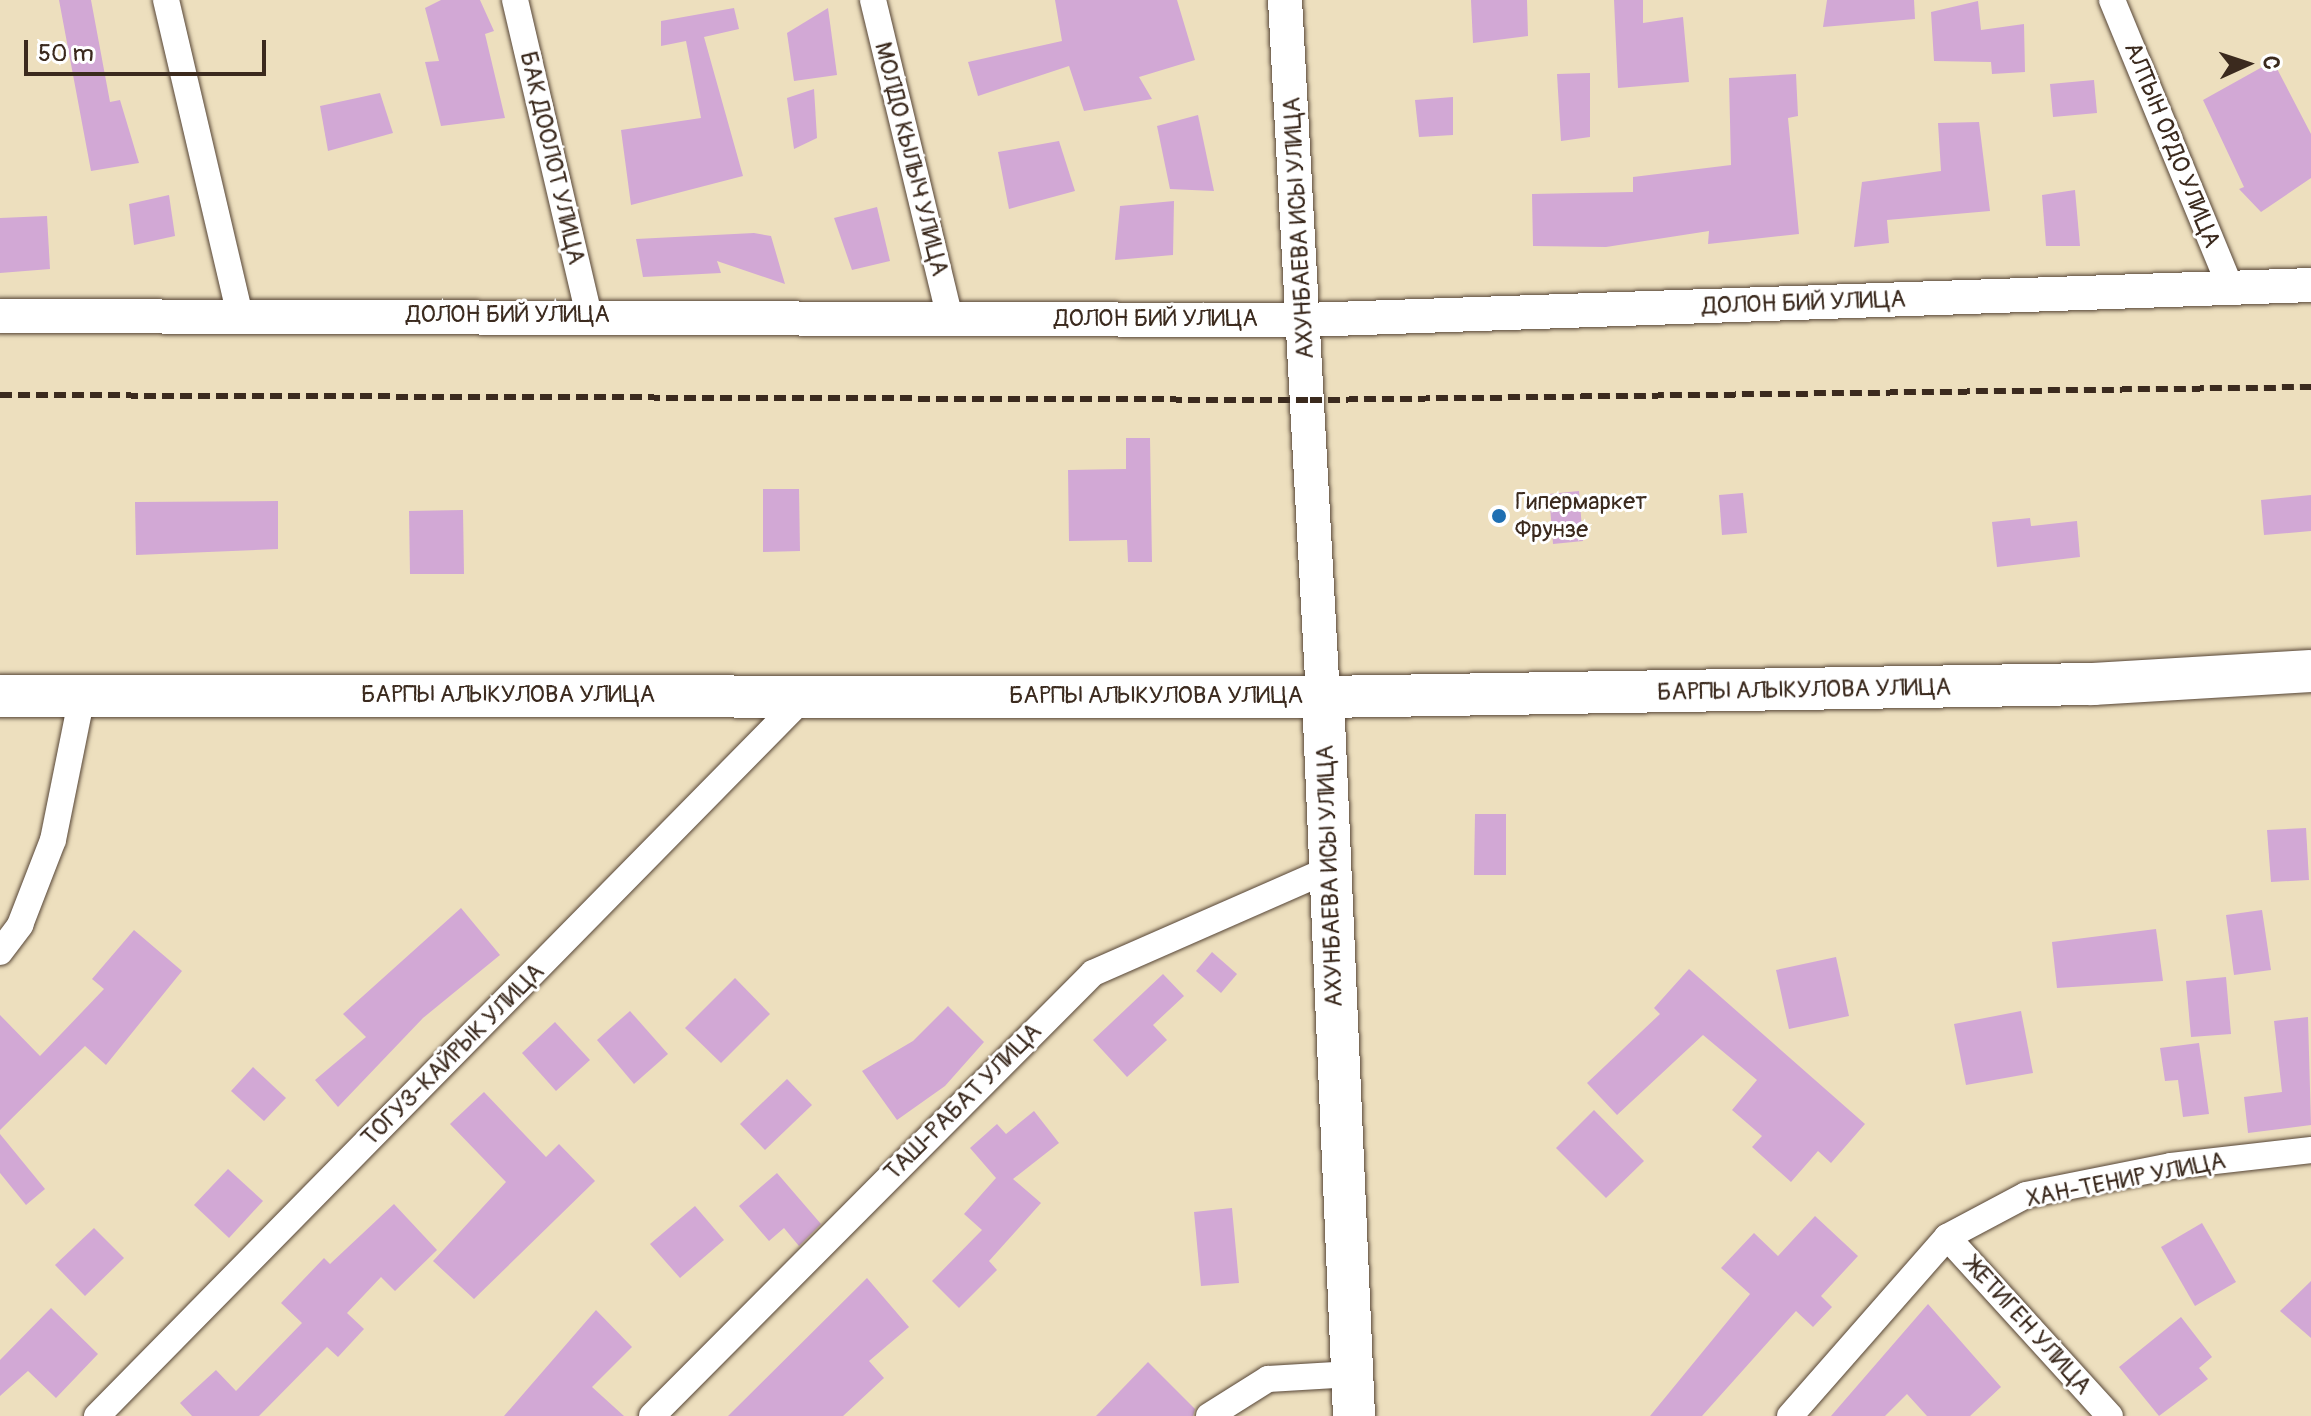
<!DOCTYPE html>
<html>
<head>
<meta charset="utf-8">
<style>
  body { margin:0 }
  #map { position:relative; width:2311px; height:1416px; overflow:hidden; background:#eddfbe; font-family:Pangolin,sans-serif }
  div>[style] { position:absolute }
  .building>* { inset:0; background:#d2a8d5 }
  .roads { filter:drop-shadow(0 0 2px #564536) drop-shadow(0 0 2px #564536) }
  .minor>* { height:26px; margin:-13px; padding:0 13px; transform-origin:13px; border-radius:13px; background:#fff }
  .tertiary>* { height:34px; margin:-17px; padding:0 17px; transform-origin:17px; border-radius:17px; background:#fff }
  .primary>* { height:42px; margin:-21px; padding:0 21px; transform-origin:21px; border-radius:21px; background:#fff }
  .rail>* { height:6px; margin-top:-3px; transform-origin:0; background:repeating-linear-gradient(90deg,#3b2a1e 0 12px,transparent 0 18px) }
  .dots>* { width:22px; height:22px; translate:-50% -50%; box-sizing:border-box; border:4px solid #fff; border-radius:50% }
  span { translate:-50% -50%; white-space:nowrap; text-align:center; line-height:1.15; -webkit-text-stroke:6px #fff; paint-order:stroke }
  .street-label { font-size:24px; color:#3b2a1e }
  .poi-label { font-size:24px; color:#3b2a1e }
  .left { translate:0 -50%; text-align:left }
  .north { position:absolute; left:2207px; top:24px; width:80px; height:80px; -webkit-text-stroke:6px #fff; paint-order:stroke; rotate:87deg; font-size:22px; font-weight:700; line-height:32px; text-align:center; color:#3b2a1e }
  .north::after { content:''; display:block; margin:auto; width:28px; height:36px; background:#3b2a1e; clip-path:polygon(50% 0,100% 100%,50% 72%,0 100%) }
  .scale { position:absolute; left:24px; top:40px; width:242px; height:36px; box-sizing:border-box; border:4px solid #3b2a1e; border-top:0; padding-left:10px; font-size:24px; line-height:28px; white-space:nowrap; color:#3b2a1e; -webkit-text-stroke:6px #fff; paint-order:stroke }
</style>
</head>
<body>
<div id="map">
  <div class="building">
    <div style="clip-path:polygon(59px 0,91px 0,110px 102px,120px 100px,139px 163px,91px 171px)"></div>
    <div style="clip-path:polygon(441px 0,480px 0,494px 31px,485px 34px,505px 118px,441px 126px,425px 62px,439px 61px,425px 8px)"></div>
    <div style="clip-path:polygon(1055px 0,1177px 0,1195px 60px,1139px 77px,1152px 99px,1084px 111px,1069px 66px,978px 96px,968px 62px,1062px 41px)"></div>
    <div style="clip-path:polygon(1471px 0,1527px 0,1528px 36px,1473px 43px)"></div>
    <div style="clip-path:polygon(1614px 0,1643px 0,1643px 23px,1683px 17px,1689px 82px,1618px 88px)"></div>
    <div style="clip-path:polygon(1827px 0,1914px 0,1915px 19px,1823px 27px)"></div>
    <div style="clip-path:polygon(1978px 1px,1981px 30px,2024px 24px,2025px 72px,1992px 74px,1991px 62px,1934px 61px,1931px 12px)"></div>
    <div style="clip-path:polygon(734px 8px,739px 29px,704px 37px,743px 176px,631px 205px,621px 130px,701px 118px,686px 41px,661px 46px,661px 21px)"></div>
    <div style="clip-path:polygon(828px 8px,837px 75px,794px 81px,787px 33px)"></div>
    <div style="clip-path:polygon(2273px 61px,2311px 134px,2311px 178px,2261px 212px,2239px 189px,2244px 187px,2203px 100px)"></div>
    <div style="clip-path:polygon(1590px 73px,1590px 137px,1561px 141px,1557px 74px)"></div>
    <div style="clip-path:polygon(1796px 74px,1798px 116px,1788px 118px,1799px 234px,1708px 244px,1709px 231px,1606px 247px,1533px 246px,1532px 194px,1633px 192px,1633px 177px,1731px 165px,1729px 78px)"></div>
    <div style="clip-path:polygon(2094px 80px,2097px 113px,2053px 117px,2050px 84px)"></div>
    <div style="clip-path:polygon(814px 89px,817px 138px,794px 149px,787px 98px)"></div>
    <div style="clip-path:polygon(380px 93px,393px 133px,328px 151px,320px 106px)"></div>
    <div style="clip-path:polygon(1453px 97px,1453px 135px,1419px 137px,1415px 100px)"></div>
    <div style="clip-path:polygon(1198px 115px,1214px 191px,1170px 189px,1157px 126px)"></div>
    <div style="clip-path:polygon(1979px 122px,1990px 211px,1887px 220px,1889px 243px,1854px 247px,1862px 182px,1941px 171px,1938px 123px)"></div>
    <div style="clip-path:polygon(1059px 141px,1075px 191px,1009px 209px,998px 152px)"></div>
    <div style="clip-path:polygon(2075px 190px,2080px 246px,2046px 246px,2042px 195px)"></div>
    <div style="clip-path:polygon(169px 195px,175px 236px,134px 245px,129px 204px)"></div>
    <div style="clip-path:polygon(1174px 201px,1173px 255px,1115px 260px,1120px 206px)"></div>
    <div style="clip-path:polygon(877px 207px,890px 261px,852px 270px,834px 218px)"></div>
    <div style="clip-path:polygon(47px 216px,50px 269px,0 273px,0 218px)"></div>
    <div style="clip-path:polygon(754px 233px,771px 236px,785px 284px,717px 261px,721px 273px,643px 277px,636px 239px)"></div>
    <div style="clip-path:polygon(1126px 438px,1150px 438px,1152px 562px,1128px 562px,1127px 540px,1069px 541px,1068px 470px,1126px 469px)"></div>
    <div style="clip-path:polygon(763px 489px,799px 489px,800px 551px,763px 552px)"></div>
    <div style="clip-path:polygon(1579px 491px,1583px 541px,1553px 544px,1549px 494px)"></div>
    <div style="clip-path:polygon(1743px 493px,1747px 533px,1722px 535px,1719px 495px)"></div>
    <div style="clip-path:polygon(2311px 495px,2311px 531px,2264px 535px,2261px 500px)"></div>
    <div style="clip-path:polygon(278px 501px,278px 549px,136px 555px,135px 502px)"></div>
    <div style="clip-path:polygon(463px 510px,464px 574px,410px 574px,409px 511px)"></div>
    <div style="clip-path:polygon(2030px 518px,2031px 526px,2077px 521px,2080px 557px,1997px 567px,1992px 522px)"></div>
    <div style="clip-path:polygon(1475px 814px,1506px 814px,1506px 875px,1474px 875px)"></div>
    <div style="clip-path:polygon(2306px 828px,2309px 880px,2271px 882px,2267px 830px)"></div>
    <div style="clip-path:polygon(461px 908px,500px 955px,423px 1018px,338px 1107px,315px 1080px,366px 1037px,343px 1014px)"></div>
    <div style="clip-path:polygon(2262px 910px,2271px 970px,2234px 975px,2226px 915px)"></div>
    <div style="clip-path:polygon(2156px 929px,2163px 981px,2057px 988px,2052px 942px)"></div>
    <div style="clip-path:polygon(134px 930px,182px 971px,106px 1065px,85px 1046px,0 1130px,0 1015px,40px 1056px,104px 989px,92px 979px)"></div>
    <div style="clip-path:polygon(1212px 952px,1237px 974px,1221px 993px,1196px 971px)"></div>
    <div style="clip-path:polygon(1836px 957px,1849px 1016px,1789px 1029px,1776px 970px)"></div>
    <div style="clip-path:polygon(1689px 969px,1865px 1124px,1831px 1163px,1818px 1151px,1791px 1182px,1752px 1147px,1762px 1136px,1732px 1110px,1757px 1080px,1703px 1035px,1617px 1115px,1587px 1083px,1660px 1014px,1654px 1008px)"></div>
    <div style="clip-path:polygon(1163px 974px,1184px 996px,1153px 1025px,1167px 1040px,1127px 1077px,1093px 1040px)"></div>
    <div style="clip-path:polygon(2226px 977px,2231px 1034px,2191px 1037px,2186px 981px)"></div>
    <div style="clip-path:polygon(735px 978px,770px 1014px,721px 1063px,685px 1028px)"></div>
    <div style="clip-path:polygon(948px 1006px,984px 1042px,945px 1086px,897px 1120px,862px 1071px,913px 1041px)"></div>
    <div style="clip-path:polygon(630px 1011px,668px 1054px,634px 1084px,597px 1040px)"></div>
    <div style="clip-path:polygon(2021px 1011px,2033px 1073px,1966px 1085px,1954px 1024px)"></div>
    <div style="clip-path:polygon(2308px 1017px,2311px 1125px,2248px 1133px,2244px 1097px,2282px 1092px,2274px 1021px)"></div>
    <div style="clip-path:polygon(555px 1022px,590px 1060px,556px 1091px,522px 1053px)"></div>
    <div style="clip-path:polygon(2199px 1043px,2209px 1114px,2183px 1117px,2178px 1080px,2165px 1081px,2160px 1048px)"></div>
    <div style="clip-path:polygon(253px 1067px,286px 1098px,264px 1121px,231px 1091px)"></div>
    <div style="clip-path:polygon(787px 1079px,812px 1105px,765px 1150px,740px 1124px)"></div>
    <div style="clip-path:polygon(484px 1092px,546px 1157px,559px 1144px,595px 1181px,474px 1299px,433px 1261px,506px 1182px,450px 1124px)"></div>
    <div style="clip-path:polygon(1594px 1110px,1644px 1161px,1606px 1198px,1556px 1148px)"></div>
    <div style="clip-path:polygon(1034px 1111px,1059px 1143px,1013px 1179px,1041px 1203px,989px 1261px,997px 1270px,959px 1308px,932px 1281px,982px 1230px,964px 1214px,996px 1178px,970px 1148px,997px 1124px,1006px 1134px)"></div>
    <div style="clip-path:polygon(0 1134px,45px 1189px,26px 1205px,0 1173px)"></div>
    <div style="clip-path:polygon(228px 1169px,263px 1201px,229px 1238px,194px 1205px)"></div>
    <div style="clip-path:polygon(777px 1173px,821px 1224px,799px 1246px,784px 1228px,769px 1241px,739px 1206px)"></div>
    <div style="clip-path:polygon(394px 1204px,437px 1250px,395px 1291px,381px 1277px,347px 1313px,364px 1329px,338px 1357px,327px 1347px,259px 1416px,192px 1416px,180px 1403px,216px 1370px,236px 1391px,302px 1323px,281px 1303px,324px 1258px,330px 1264px)"></div>
    <div style="clip-path:polygon(695px 1206px,724px 1240px,680px 1278px,650px 1244px)"></div>
    <div style="clip-path:polygon(1232px 1208px,1239px 1283px,1201px 1286px,1194px 1212px)"></div>
    <div style="clip-path:polygon(1815px 1216px,1858px 1256px,1821px 1296px,1832px 1307px,1813px 1327px,1796px 1311px,1702px 1416px,1650px 1416px,1750px 1294px,1721px 1268px,1754px 1233px,1778px 1256px)"></div>
    <div style="clip-path:polygon(2202px 1223px,2236px 1282px,2195px 1306px,2161px 1247px)"></div>
    <div style="clip-path:polygon(94px 1228px,124px 1258px,85px 1296px,55px 1265px)"></div>
    <div style="clip-path:polygon(867px 1278px,909px 1327px,869px 1361px,884px 1378px,843px 1416px,728px 1416px)"></div>
    <div style="clip-path:polygon(2311px 1281px,2311px 1338px,2280px 1311px)"></div>
    <div style="clip-path:polygon(1928px 1304px,2001px 1387px,1970px 1416px,1927px 1416px,1907px 1394px,1885px 1416px,1831px 1416px)"></div>
    <div style="clip-path:polygon(51px 1308px,98px 1354px,56px 1398px,28px 1371px,0 1396px,0 1360px)"></div>
    <div style="clip-path:polygon(596px 1310px,632px 1347px,592px 1387px,624px 1416px,504px 1416px)"></div>
    <div style="clip-path:polygon(2181px 1317px,2212px 1357px,2199px 1368px,2208px 1379px,2159px 1416px,2119px 1367px)"></div>
    <div style="clip-path:polygon(1148px 1362px,1195px 1409px,1193px 1416px,1096px 1416px)"></div>
  </div>
  <div class="roads">
    <div class="minor">
      <div style="left:166px;top:0;width:325px;rotate:76.8deg"></div>
      <div style="left:515px;top:0;width:324px;rotate:76.8deg"></div>
      <div style="left:873px;top:0;width:327px;rotate:76.4deg"></div>
      <div style="left:2112px;top:0;width:313px;rotate:67.6deg"></div>
      <div style="left:0;top:952px;width:34px;rotate:-53deg"></div>
      <div style="left:20px;top:925px;width:91px;rotate:-68.8deg"></div>
      <div style="left:53px;top:840px;width:147px;rotate:-78.6deg"></div>
      <div style="left:1947px;top:1237px;width:242px;rotate:47.7deg"></div>
      <div style="left:97px;top:1416px;width:1014px;rotate:-45.48deg"></div>
      <div style="left:652px;top:1416px;width:625px;rotate:-45.13deg"></div>
      <div style="left:1093px;top:973px;width:259px;rotate:-23.7deg"></div>
      <div style="left:1209px;top:1416px;width:70px;rotate:-32.1deg"></div>
      <div style="left:1268px;top:1379px;width:84px;rotate:-3.4deg"></div>
      <div style="left:1790px;top:1416px;width:238px;rotate:-48.7deg"></div>
      <div style="left:1947px;top:1237px;width:89px;rotate:-28deg"></div>
      <div style="left:2026px;top:1195px;width:148px;rotate:-11.3deg"></div>
      <div style="left:2171px;top:1166px;width:141px;rotate:-6.5deg"></div>
    </div>
    <div class="tertiary">
      <div style="left:1285px;top:0;width:698px;rotate:86.88deg"></div>
      <div style="left:0;top:316px;width:1305px;rotate:0.18deg"></div>
      <div style="left:1305px;top:320px;width:1007px;rotate:-1.99deg"></div>
    </div>
    <div class="primary">
      <div style="left:0;top:696px;width:1323px;rotate:0.04deg"></div>
      <div style="left:1323px;top:697px;width:770px;rotate:-0.97deg"></div>
      <div style="left:2093px;top:684px;width:218px;rotate:-3.4deg"></div>
      <div style="left:1323px;top:697px;width:720px;rotate:87.53deg"></div>
    </div>
  </div>
  <div class="rail">
    <div style="left:0;top:395px;width:1310px;rotate:0.22deg"></div>
    <div style="left:1310px;top:400px;width:1001px;rotate:-0.74deg"></div>
  </div>
  <div class="dots">
    <div style="left:1499px;top:516px;background:#1f6fb2"></div>
  </div>
  <div class="street-label">
    <span style="left:2172px;top:145px;rotate:68deg">АЛТЫН ОРДО УЛИЦА</span>
    <span style="left:552px;top:158px;rotate:77deg">БАК ДООЛОТ УЛИЦА</span>
    <span style="left:911px;top:159px;rotate:76deg">МОЛДО КЫЛЫЧ УЛИЦА</span>
    <span style="left:1299px;top:228px;rotate:-93deg">АХУНБАЕВА ИСЫ УЛИЦА</span>
    <span style="left:1804px;top:303px;rotate:-2deg">ДОЛОН БИЙ УЛИЦА</span>
    <span style="left:508px;top:315px">ДОЛОН БИЙ УЛИЦА</span>
    <span style="left:1156px;top:319px">ДОЛОН БИЙ УЛИЦА</span>
    <span style="left:1804px;top:690px;rotate:-1deg">БАРПЫ АЛЫКУЛОВА УЛИЦА</span>
    <span style="left:508px;top:695px">БАРПЫ АЛЫКУЛОВА УЛИЦА</span>
    <span style="left:1156px;top:696px">БАРПЫ АЛЫКУЛОВА УЛИЦА</span>
    <span style="left:1330px;top:876px;rotate:-92deg">АХУНБАЕВА ИСЫ УЛИЦА</span>
    <span style="left:453px;top:1055px;rotate:-45deg">ТОГУЗ-КАЙРЫК УЛИЦА</span>
    <span style="left:963px;top:1102px;rotate:-45deg">ТАШ-РАБАТ УЛИЦА</span>
    <span style="left:2126px;top:1180px;rotate:-11deg">ХАН-ТЕНИР УЛИЦА</span>
    <span style="left:2028px;top:1326px;rotate:48deg">ЖЕТИГЕН УЛИЦА</span>
  </div>
  <div class="poi-label">
    <span class="left" style="left:1515px;top:516px">Гипермаркет<br>Фрунзе</span>
  </div>
  <div class="north">С</div>
  <div class="scale">50 m</div>
</div>
</body>
</html>
